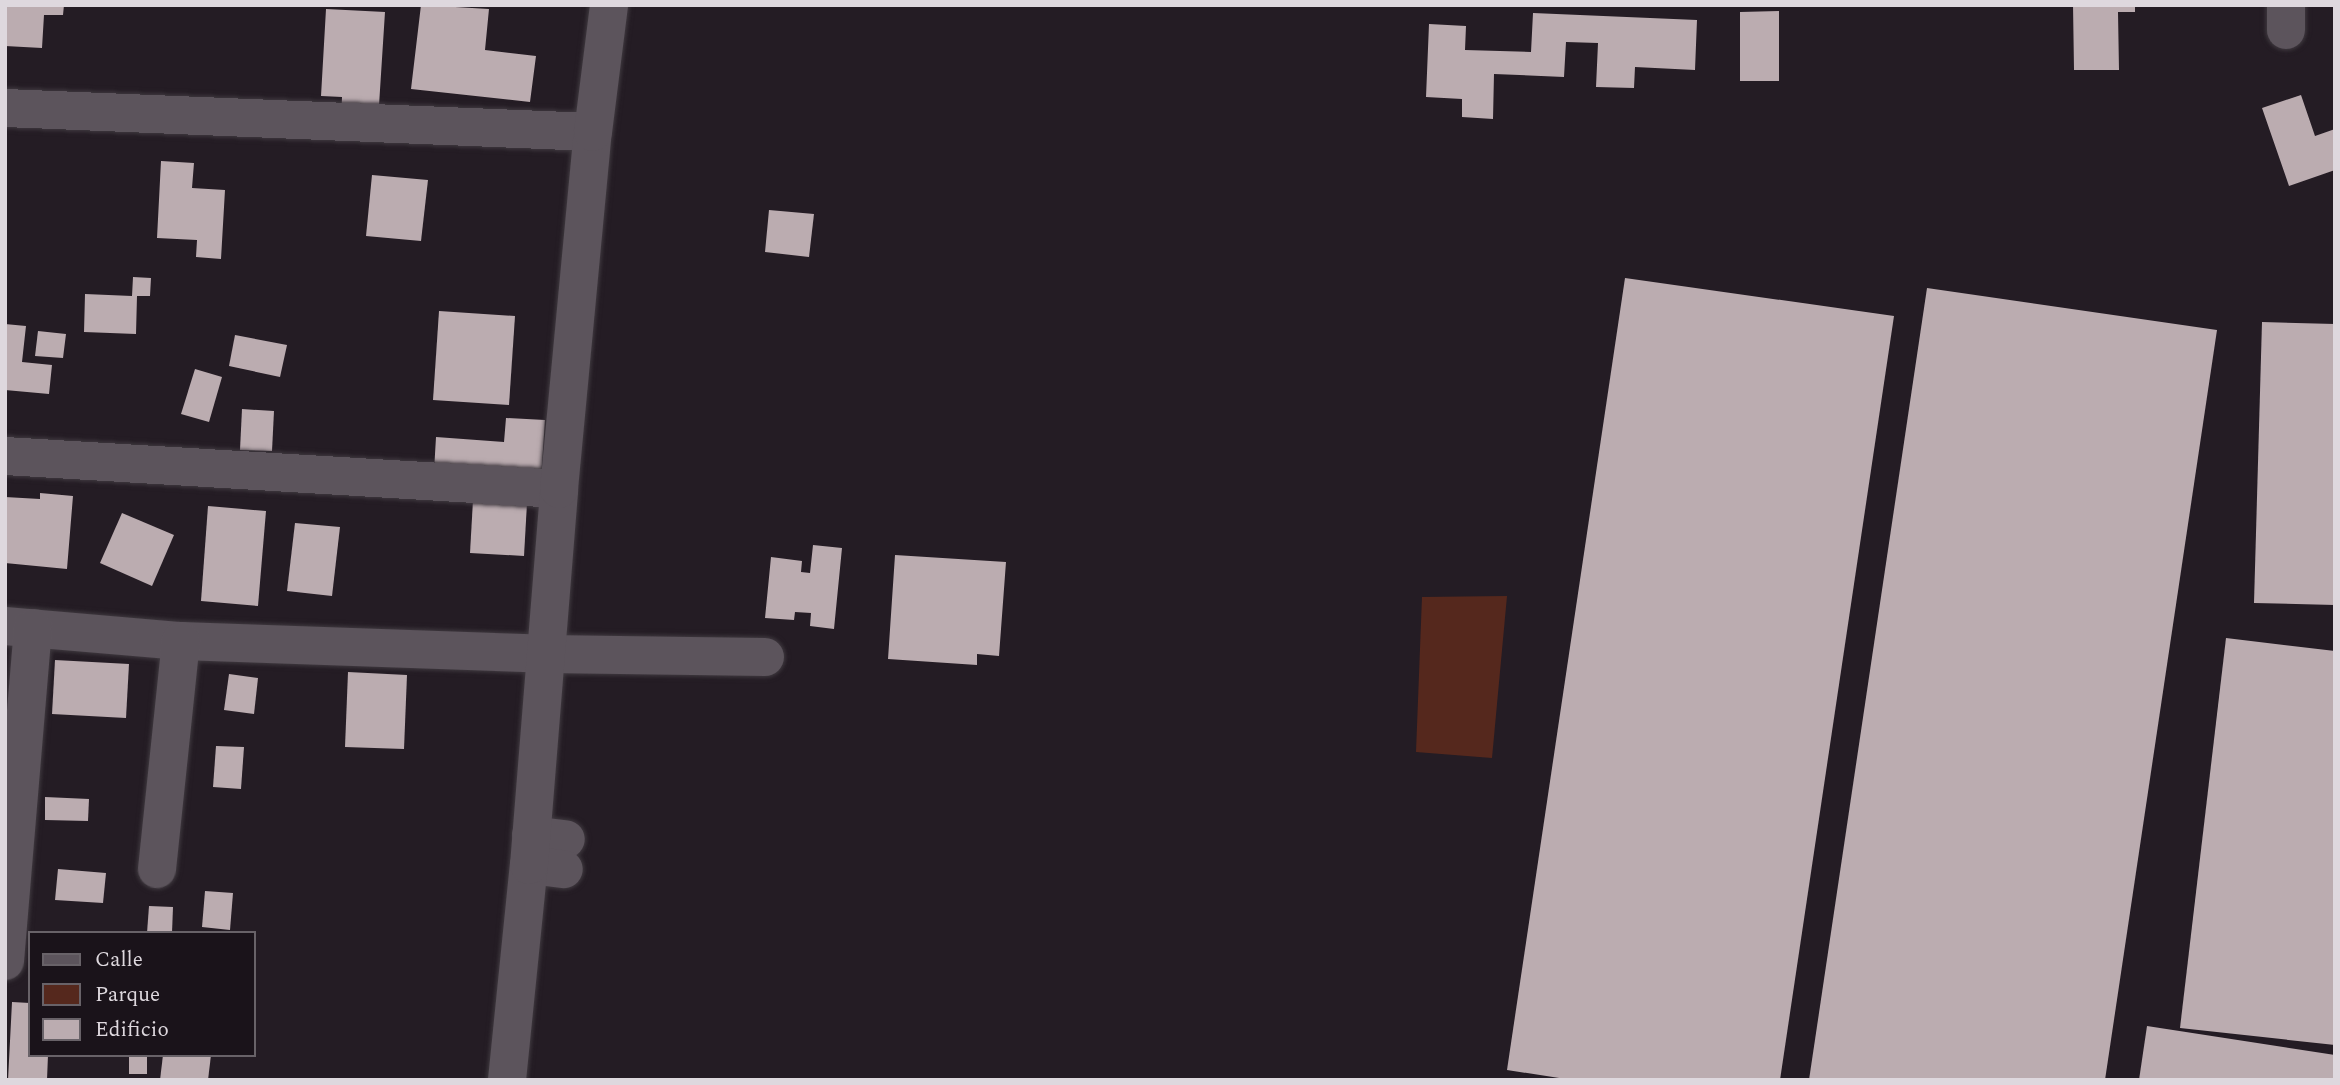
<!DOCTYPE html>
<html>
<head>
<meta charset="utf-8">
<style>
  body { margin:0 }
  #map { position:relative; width:2340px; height:1085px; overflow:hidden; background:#241c24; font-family:Spectral,serif }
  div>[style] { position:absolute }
  .green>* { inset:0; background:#55281d }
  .building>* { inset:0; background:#bbacb0 }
  .roads { filter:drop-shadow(0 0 2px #3f393f) drop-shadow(0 0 2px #3f393f) }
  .minor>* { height:38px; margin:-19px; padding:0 19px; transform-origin:19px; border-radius:19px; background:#5c545c }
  span { translate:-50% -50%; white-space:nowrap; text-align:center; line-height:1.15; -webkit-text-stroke:7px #1a131a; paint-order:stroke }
  .frame { position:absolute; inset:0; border:7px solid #ded8de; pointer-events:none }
  .legend { position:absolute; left:28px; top:931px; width:228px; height:126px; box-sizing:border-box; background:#1a131a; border:2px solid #686268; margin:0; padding:9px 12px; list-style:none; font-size:21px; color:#ded8de }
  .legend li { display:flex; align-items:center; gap:14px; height:35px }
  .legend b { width:35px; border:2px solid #686268 }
</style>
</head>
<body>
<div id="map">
  <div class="green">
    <div style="clip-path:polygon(1507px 596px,1492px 758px,1416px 752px,1422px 597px)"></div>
  </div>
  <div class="building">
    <div style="clip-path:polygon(5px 5px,64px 5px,63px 15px,44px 15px,42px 48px,5px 46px)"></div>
    <div style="clip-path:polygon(421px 5px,489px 9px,485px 50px,536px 56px,530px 102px,411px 89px)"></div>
    <div style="clip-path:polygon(2073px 5px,2135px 5px,2135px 12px,2118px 12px,2119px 70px,2074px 70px)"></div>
    <div style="clip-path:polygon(326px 9px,385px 12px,378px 121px,341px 119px,342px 97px,321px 96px)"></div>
    <div style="clip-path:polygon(1779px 11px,1779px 81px,1740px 81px,1740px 12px)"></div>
    <div style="clip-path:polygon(1533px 13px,1697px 20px,1695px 70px,1635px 67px,1634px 88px,1596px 87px,1598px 43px,1566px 42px,1564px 77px,1494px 74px,1493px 119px,1462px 117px,1462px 99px,1426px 97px,1429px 24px,1466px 26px,1465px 50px,1531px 52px)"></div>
    <div style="clip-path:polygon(2301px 95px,2315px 136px,2335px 129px,2335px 170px,2289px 186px,2262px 108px)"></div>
    <div style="clip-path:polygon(161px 161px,194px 163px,192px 188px,225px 190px,221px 259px,196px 257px,197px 240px,157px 238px)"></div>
    <div style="clip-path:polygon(372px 175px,428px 180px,421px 241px,366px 236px)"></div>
    <div style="clip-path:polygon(769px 210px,814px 214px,809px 257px,765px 252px)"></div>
    <div style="clip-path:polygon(133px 277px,151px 278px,150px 296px,137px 296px,136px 334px,84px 332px,85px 294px,132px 296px)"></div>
    <div style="clip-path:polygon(1625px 278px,1894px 316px,1780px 1080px,1572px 1080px,1507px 1070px)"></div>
    <div style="clip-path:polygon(1927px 288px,2217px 330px,2105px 1080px,1809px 1080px)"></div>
    <div style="clip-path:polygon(439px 311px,515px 316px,509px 405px,433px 400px)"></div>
    <div style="clip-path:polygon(2262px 322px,2335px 324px,2335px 605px,2254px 603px)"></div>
    <div style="clip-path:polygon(5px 324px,26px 326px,22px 362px,52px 365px,49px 394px,5px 390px)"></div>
    <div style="clip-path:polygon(38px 331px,66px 334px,63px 358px,35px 356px)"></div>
    <div style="clip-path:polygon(235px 335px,287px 345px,280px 377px,229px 366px)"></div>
    <div style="clip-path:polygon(195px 369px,222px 377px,209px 422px,181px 414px)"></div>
    <div style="clip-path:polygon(242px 409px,274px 411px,272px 451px,240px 450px)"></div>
    <div style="clip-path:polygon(506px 418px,545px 420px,541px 479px,434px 471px,436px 437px,504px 442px)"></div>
    <div style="clip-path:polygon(40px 493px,73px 496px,67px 569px,5px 563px,5px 497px,40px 499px)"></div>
    <div style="clip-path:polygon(473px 500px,527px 503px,524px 556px,470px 553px)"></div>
    <div style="clip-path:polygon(208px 506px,266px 511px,258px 606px,201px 601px)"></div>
    <div style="clip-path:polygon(122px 513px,174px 535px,152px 586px,100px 563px)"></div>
    <div style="clip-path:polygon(295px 523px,340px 527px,332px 596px,287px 591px)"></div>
    <div style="clip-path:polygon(813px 545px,842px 548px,834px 629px,810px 626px,811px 613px,795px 612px,794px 620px,765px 618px,771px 557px,802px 561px,801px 572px,810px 573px)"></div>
    <div style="clip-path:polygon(895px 555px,1006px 562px,999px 656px,977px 654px,977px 665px,888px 659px)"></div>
    <div style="clip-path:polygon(2226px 638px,2335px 651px,2335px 1045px,2180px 1028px)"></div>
    <div style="clip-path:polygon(55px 660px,129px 664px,126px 718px,52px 714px)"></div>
    <div style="clip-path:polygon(348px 672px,407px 675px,404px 749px,345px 747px)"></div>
    <div style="clip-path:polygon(229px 674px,258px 678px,254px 714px,224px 710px)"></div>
    <div style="clip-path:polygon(216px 746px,244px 747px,241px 789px,213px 787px)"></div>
    <div style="clip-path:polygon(45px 797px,89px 799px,88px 821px,45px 820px)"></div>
    <div style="clip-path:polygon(58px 869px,106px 873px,103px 903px,55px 900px)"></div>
    <div style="clip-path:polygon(205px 891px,233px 893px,230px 930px,202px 927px)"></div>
    <div style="clip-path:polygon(149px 906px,173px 907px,172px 933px,147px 933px)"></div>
    <div style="clip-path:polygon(12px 1002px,30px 1003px,30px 1055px,48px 1055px,47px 1080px,8px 1080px)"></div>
    <div style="clip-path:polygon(2147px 1026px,2335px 1055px,2335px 1080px,2139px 1080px)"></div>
    <div style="clip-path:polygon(129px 1055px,147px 1055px,147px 1074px,129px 1074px)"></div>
    <div style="clip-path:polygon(163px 1055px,211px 1055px,208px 1080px,160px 1080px)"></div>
  </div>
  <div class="roads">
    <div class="minor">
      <div style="left:2286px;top:30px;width:25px;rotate:-90deg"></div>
      <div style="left:5px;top:108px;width:588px;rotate:2.34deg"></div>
      <div style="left:5px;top:456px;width:555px;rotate:3.41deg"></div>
      <div style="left:5px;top:626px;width:177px;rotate:4.9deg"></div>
      <div style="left:181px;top:641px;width:365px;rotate:2deg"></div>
      <div style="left:546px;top:654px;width:219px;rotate:0.8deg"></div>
      <div style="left:531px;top:835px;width:35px;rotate:7deg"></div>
      <div style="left:529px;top:865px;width:35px;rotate:7deg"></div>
      <div style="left:157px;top:869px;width:229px;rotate:-84deg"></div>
      <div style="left:5px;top:961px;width:334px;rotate:-85.2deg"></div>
      <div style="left:507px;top:1080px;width:216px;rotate:-84.2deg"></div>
      <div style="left:529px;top:865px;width:377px;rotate:-85.4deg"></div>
      <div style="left:559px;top:489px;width:359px;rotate:-84.6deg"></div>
      <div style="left:593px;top:132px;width:128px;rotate:-82.8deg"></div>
    </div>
  </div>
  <div class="frame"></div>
  <ul class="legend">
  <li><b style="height:9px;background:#5c545c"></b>Calle</li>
  <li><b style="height:19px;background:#55281d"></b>Parque</li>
  <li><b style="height:19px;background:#bbacb0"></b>Edificio</li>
  </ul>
</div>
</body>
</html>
